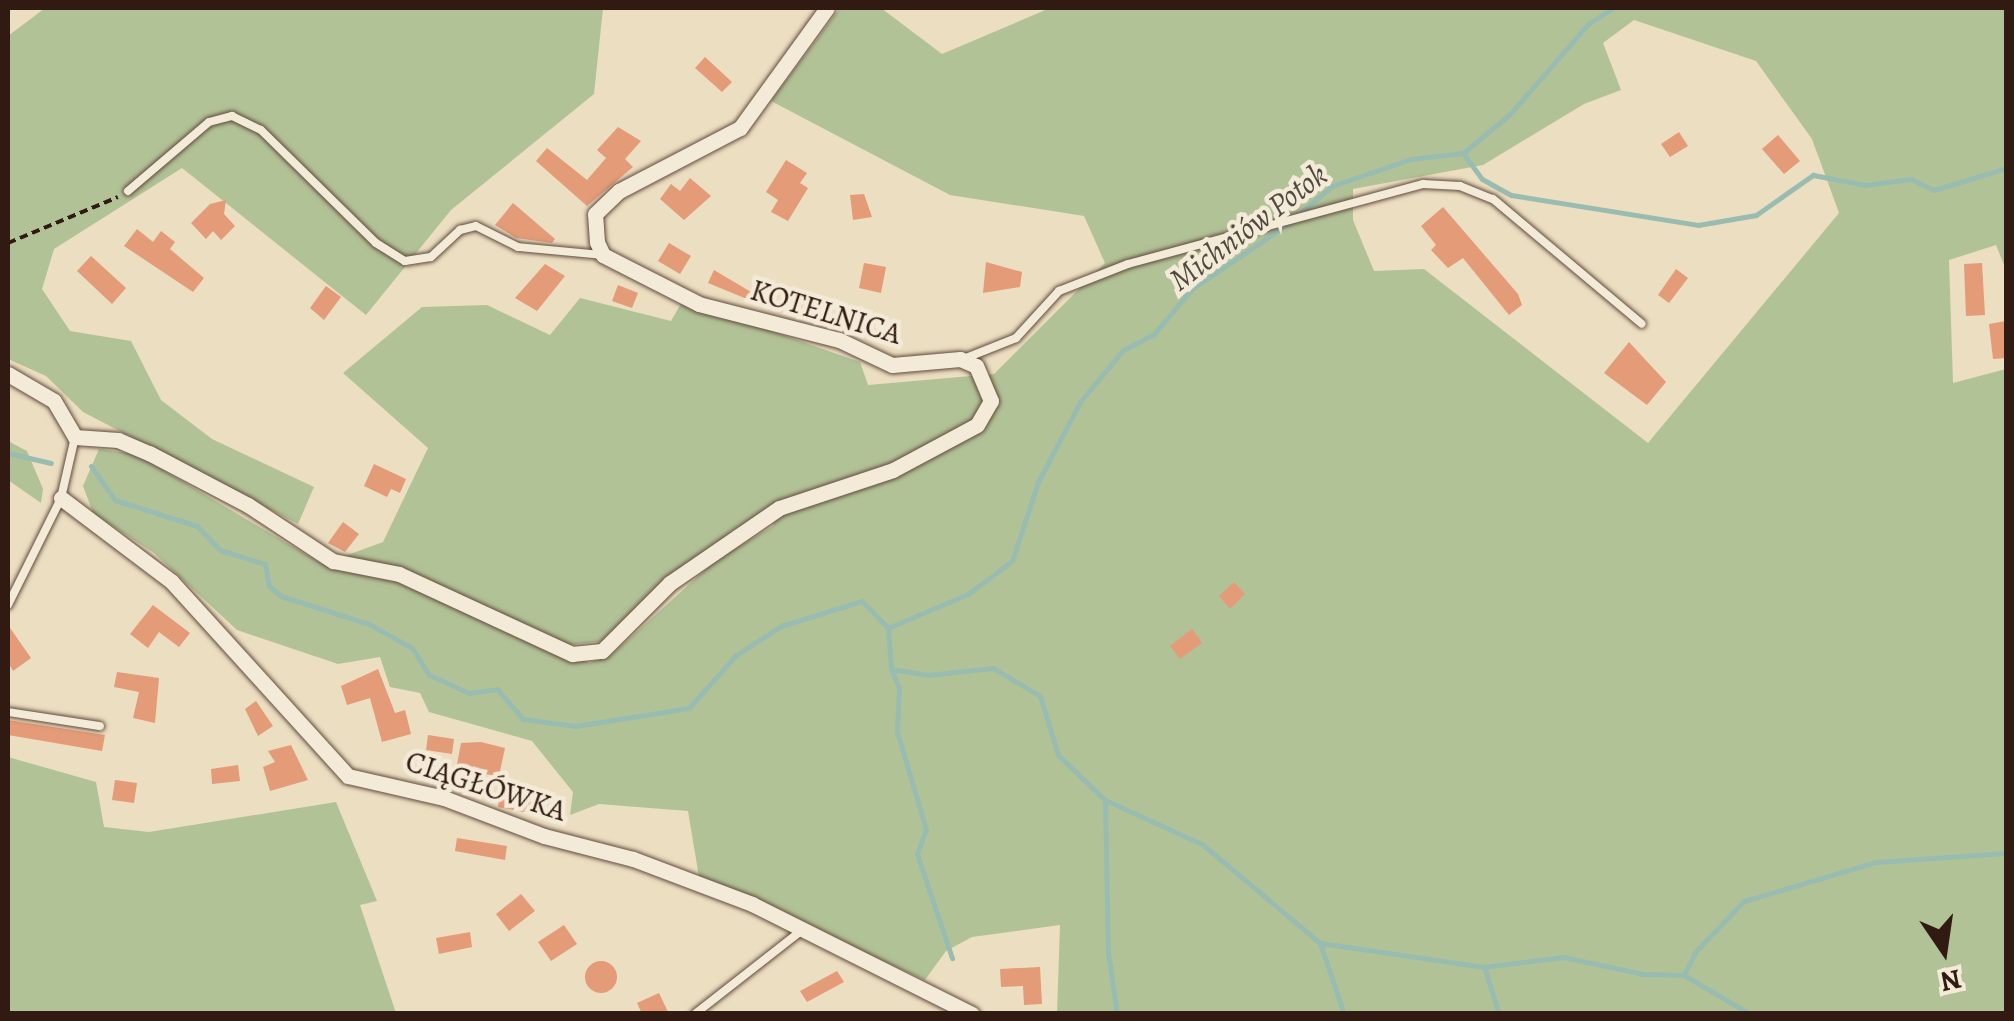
<!DOCTYPE html>
<html>
<head>
<meta charset="utf-8">
<style>
  body { margin:0 }
  #map { position:relative; width:2014px; height:1021px; overflow:hidden; background:#ecdec1; font-family:Alegreya,serif }
  div>[style] { position:absolute }
  .green>* { inset:0; background:#b2c297 }
  .stream>* { height:5px; margin:-2.5px; padding:0 2.5px; transform-origin:2.5px; border-radius:2.5px; background:#99bcb1 }
  .building>* { inset:0; background:#e39b78 }
  .round { border-radius:50% }
  .path>* { height:4px; margin-top:-2px; transform-origin:0; background:repeating-linear-gradient(90deg,#311a11 0 8px,transparent 0 13px) }
  .roads { filter:drop-shadow(0 0 2px #604b3d) drop-shadow(0 0 2px #604b3d) }
  .lane>* { height:8px; margin:-4px; padding:0 4px; transform-origin:4px; border-radius:4px; background:#f3ead7 }
  .street>* { height:15px; margin:-7.5px; padding:0 7.5px; transform-origin:7.5px; border-radius:7.5px; background:#f3ead7 }
  span { translate:-50% -50%; white-space:nowrap; text-align:center; line-height:1.15; -webkit-text-stroke:9px #f3ead7; paint-order:stroke }
  .street-label { font-size:30px; color:#311a11 }
  .water-label { font-size:32px; color:#504b41; font-style:italic }
  .frame { position:absolute; inset:0; border:10px solid #311a11; pointer-events:none }
  .north { position:absolute; left:1894px; top:901px; width:100px; height:100px; -webkit-text-stroke:8px #f3ead7; paint-order:stroke; rotate:167deg; font-size:28px; font-weight:700; line-height:40px; text-align:center; color:#311a11 }
  .north::after { content:''; display:block; margin:auto; width:35px; height:45px; background:#311a11; clip-path:polygon(50% 0,100% 100%,50% 72%,0 100%) }
</style>
</head>
<body>
<div id="map">
  <div class="green">
    <div style="clip-path:polygon(45px 8px,603px 8px,594px 94px,451px 210px,366px 315px,182px 168px,54px 249px,42px 289px,70px 331px,131px 341px,161px 400px,212px 439px,314px 487px,298px 524px,83px 412px,46px 376px,8px 359px,8px 36px)"></div>
    <div style="clip-path:polygon(evenodd,840px 8px,881px 8px,942px 54px,1050px 8px,2006px 8px,2006px 270px,1996px 245px,1949px 260px,1953px 383px,2006px 369px,2006px 1013px,1057px 1013px,1060px 925px,972px 937px,946px 951px,925px 980px,699px 877px,688px 811px,599px 804px,570px 815px,573px 792px,532px 741px,429px 712px,420px 693px,390px 687px,380px 657px,338px 664px,237px 630px,154px 553px,93px 513px,83px 486px,99px 449px,136px 454px,329px 568px,393px 580px,589px 663px,610px 656px,715px 561px,773px 526px,779px 509px,733px 530px,604px 641px,567px 645px,342px 557px,383px 542px,428px 448px,343px 373px,422px 307px,487px 305px,550px 335px,580px 298px,671px 321px,683px 300px,860px 362px,868px 385px,994px 374px,1105px 263px,1084px 216px,950px 195px,771px 101px,840px 8px,1634px 20px,1756px 61px,1812px 139px,1839px 213px,1648px 443px,1424px 269px,1374px 271px,1353px 220px,1353px 189px,1483px 165px,1584px 104px,1621px 90px,1603px 43px,1634px 20px)"></div>
    <div style="clip-path:polygon(8px 441px,27px 451px,43px 489px,41px 503px,8px 480px)"></div>
    <div style="clip-path:polygon(8px 757px,96px 782px,104px 827px,149px 832px,336px 802px,377px 901px,360px 905px,396px 1013px,8px 1013px)"></div>
  </div>
  <div class="stream">
    <div style="left:1463px;top:153px;width:32px;rotate:54deg"></div>
    <div style="left:1482px;top:179px;width:33px;rotate:29deg"></div>
    <div style="left:1511px;top:195px;width:189px;rotate:9.1deg"></div>
    <div style="left:1698px;top:225px;width:59px;rotate:-9.8deg"></div>
    <div style="left:1756px;top:215px;width:70px;rotate:-35.1deg"></div>
    <div style="left:1813px;top:175px;width:53px;rotate:10.9deg"></div>
    <div style="left:1865px;top:185px;width:46px;rotate:-7.4deg"></div>
    <div style="left:1911px;top:179px;width:25px;rotate:26deg"></div>
    <div style="left:1934px;top:190px;width:75px;rotate:-17deg"></div>
    <div style="left:1297px;top:216px;width:46px;rotate:-40.6deg"></div>
    <div style="left:1332px;top:186px;width:83px;rotate:-18.9deg"></div>
    <div style="left:1411px;top:159px;width:52px;rotate:-6.6deg"></div>
    <div style="left:1463px;top:153px;width:61px;rotate:-39.7deg"></div>
    <div style="left:1510px;top:114px;width:119px;rotate:-49.1deg"></div>
    <div style="left:1588px;top:24px;width:30px;rotate:-33deg"></div>
    <div style="left:8px;top:453px;width:44px;rotate:13.1deg"></div>
    <div style="left:91px;top:466px;width:42px;rotate:54.8deg"></div>
    <div style="left:115px;top:500px;width:86px;rotate:17.6deg"></div>
    <div style="left:197px;top:526px;width:33px;rotate:46deg"></div>
    <div style="left:220px;top:550px;width:47px;rotate:17.3deg"></div>
    <div style="left:265px;top:564px;width:22px;rotate:80deg"></div>
    <div style="left:269px;top:586px;width:16px;rotate:40deg"></div>
    <div style="left:281px;top:596px;width:92px;rotate:17.7deg"></div>
    <div style="left:369px;top:624px;width:49px;rotate:29.2deg"></div>
    <div style="left:412px;top:648px;width:32px;rotate:58deg"></div>
    <div style="left:429px;top:675px;width:44px;rotate:24.2deg"></div>
    <div style="left:469px;top:693px;width:28px;rotate:-8deg"></div>
    <div style="left:497px;top:689px;width:40px;rotate:49deg"></div>
    <div style="left:523px;top:719px;width:53px;rotate:7.5deg"></div>
    <div style="left:576px;top:726px;width:114px;rotate:-9.1deg"></div>
    <div style="left:689px;top:708px;width:71px;rotate:-48.4deg"></div>
    <div style="left:736px;top:655px;width:54px;rotate:-32.8deg"></div>
    <div style="left:781px;top:626px;width:85px;rotate:-17.2deg"></div>
    <div style="left:862px;top:601px;width:37px;rotate:46deg"></div>
    <div style="left:888px;top:628px;width:41px;rotate:85.8deg"></div>
    <div style="left:891px;top:669px;width:38px;rotate:9deg"></div>
    <div style="left:929px;top:675px;width:64px;rotate:-6.2deg"></div>
    <div style="left:993px;top:668px;width:55px;rotate:30.8deg"></div>
    <div style="left:1040px;top:696px;width:62px;rotate:73deg"></div>
    <div style="left:1058px;top:755px;width:65px;rotate:43.8deg"></div>
    <div style="left:1105px;top:800px;width:107px;rotate:24.4deg"></div>
    <div style="left:1202px;top:844px;width:154px;rotate:40deg"></div>
    <div style="left:1320px;top:943px;width:166px;rotate:8.3deg"></div>
    <div style="left:1484px;top:967px;width:80px;rotate:-7.2deg"></div>
    <div style="left:1563px;top:957px;width:82px;rotate:12deg"></div>
    <div style="left:1643px;top:974px;width:41px;rotate:1.4deg"></div>
    <div style="left:1684px;top:975px;width:77px;rotate:30.6deg"></div>
    <div style="left:888px;top:628px;width:87px;rotate:-23deg"></div>
    <div style="left:968px;top:594px;width:55px;rotate:-36.9deg"></div>
    <div style="left:1012px;top:561px;width:83px;rotate:-71.8deg"></div>
    <div style="left:1038px;top:482px;width:90px;rotate:-62.3deg"></div>
    <div style="left:1080px;top:402px;width:67px;rotate:-50.4deg"></div>
    <div style="left:1123px;top:350px;width:34px;rotate:-27deg"></div>
    <div style="left:1153px;top:335px;width:60px;rotate:-49.7deg"></div>
    <div style="left:1192px;top:289px;width:117px;rotate:-34.2deg"></div>
    <div style="left:891px;top:669px;width:21px;rotate:67deg"></div>
    <div style="left:899px;top:688px;width:44px;rotate:92.6deg"></div>
    <div style="left:897px;top:732px;width:101px;rotate:73.4deg"></div>
    <div style="left:926px;top:829px;width:27px;rotate:110deg"></div>
    <div style="left:917px;top:854px;width:110px;rotate:71.4deg"></div>
    <div style="left:1105px;top:800px;width:153px;rotate:88.9deg"></div>
    <div style="left:1108px;top:953px;width:62px;rotate:81.6deg"></div>
    <div style="left:1320px;top:943px;width:75px;rotate:71.3deg"></div>
    <div style="left:1484px;top:967px;width:49px;rotate:72.3deg"></div>
    <div style="left:1684px;top:975px;width:25px;rotate:-64deg"></div>
    <div style="left:1695px;top:952px;width:71px;rotate:-46.1deg"></div>
    <div style="left:1744px;top:901px;width:138px;rotate:-16.5deg"></div>
    <div style="left:1876px;top:862px;width:130px;rotate:-4deg"></div>
  </div>
  <div class="building">
    <div style="clip-path:polygon(705px 57px,732px 82px,722px 92px,695px 68px)"></div>
    <div style="clip-path:polygon(618px 127px,641px 141px,625px 159px,633px 167px,587px 206px,536px 161px,547px 148px,587px 180px,606px 158px,597px 150px)"></div>
    <div style="clip-path:polygon(1679px 132px,1688px 146px,1670px 157px,1661px 144px)"></div>
    <div style="clip-path:polygon(1778px 135px,1800px 161px,1784px 174px,1762px 149px)"></div>
    <div style="clip-path:polygon(786px 160px,807px 173px,800px 183px,808px 188px,788px 221px,771px 212px,778px 200px,766px 192px)"></div>
    <div style="clip-path:polygon(690px 178px,711px 196px,684px 220px,660px 199px,671px 184px,680px 191px)"></div>
    <div style="clip-path:polygon(864px 194px,872px 217px,853px 220px,850px 195px)"></div>
    <div style="clip-path:polygon(226px 200px,224px 214px,235px 226px,221px 240px,213px 231px,206px 239px,191px 223px,210px 204px)"></div>
    <div style="clip-path:polygon(513px 203px,555px 239px,552px 243px,516px 238px,495px 225px)"></div>
    <div style="clip-path:polygon(1443px 207px,1518px 294px,1522px 305px,1509px 315px,1463px 258px,1448px 268px,1431px 250px,1436px 245px,1421px 226px)"></div>
    <div style="clip-path:polygon(137px 229px,153px 242px,161px 231px,175px 242px,170px 249px,204px 278px,193px 292px,124px 246px)"></div>
    <div style="clip-path:polygon(669px 243px,691px 256px,680px 274px,658px 261px)"></div>
    <div style="clip-path:polygon(91px 256px,126px 288px,112px 304px,77px 271px)"></div>
    <div style="clip-path:polygon(986px 262px,1022px 272px,1020px 287px,983px 293px)"></div>
    <div style="clip-path:polygon(864px 263px,886px 267px,881px 293px,859px 288px)"></div>
    <div style="clip-path:polygon(1982px 263px,1985px 315px,1966px 316px,1964px 264px)"></div>
    <div style="clip-path:polygon(545px 264px,565px 276px,537px 311px,515px 298px)"></div>
    <div style="clip-path:polygon(1676px 269px,1688px 278px,1669px 303px,1658px 295px)"></div>
    <div style="clip-path:polygon(714px 270px,751px 292px,747px 299px,708px 283px)"></div>
    <div style="clip-path:polygon(618px 285px,638px 293px,632px 308px,612px 301px)"></div>
    <div style="clip-path:polygon(326px 286px,341px 297px,324px 320px,310px 308px)"></div>
    <div style="clip-path:polygon(2006px 321px,2006px 358px,1993px 359px,1989px 324px)"></div>
    <div style="clip-path:polygon(1629px 342px,1666px 382px,1647px 405px,1604px 373px)"></div>
    <div style="clip-path:polygon(374px 464px,406px 479px,400px 493px,391px 489px,387px 497px,364px 486px)"></div>
    <div style="clip-path:polygon(343px 522px,359px 534px,345px 552px,328px 543px)"></div>
    <div style="clip-path:polygon(1234px 582px,1245px 594px,1230px 609px,1219px 596px)"></div>
    <div style="clip-path:polygon(153px 605px,190px 633px,179px 647px,159px 632px,148px 648px,130px 634px)"></div>
    <div style="clip-path:polygon(8px 625px,31px 658px,13px 671px,8px 662px)"></div>
    <div style="clip-path:polygon(1192px 629px,1202px 643px,1180px 659px,1170px 646px)"></div>
    <div style="clip-path:polygon(378px 669px,395px 713px,405px 710px,411px 734px,382px 742px,370px 698px,347px 705px,341px 686px)"></div>
    <div style="clip-path:polygon(117px 672px,159px 678px,155px 723px,133px 718px,139px 692px,114px 687px)"></div>
    <div style="clip-path:polygon(256px 701px,273px 726px,258px 736px,245px 709px)"></div>
    <div style="clip-path:polygon(8px 720px,105px 735px,102px 751px,8px 735px)"></div>
    <div style="clip-path:polygon(428px 735px,454px 739px,452px 754px,426px 750px)"></div>
    <div style="clip-path:polygon(481px 742px,505px 748px,499px 776px,456px 770px,461px 743px)"></div>
    <div style="clip-path:polygon(291px 745px,308px 780px,270px 791px,263px 767px,275px 762px,268px 751px)"></div>
    <div style="clip-path:polygon(238px 765px,240px 781px,212px 784px,211px 769px)"></div>
    <div style="clip-path:polygon(115px 780px,137px 783px,134px 803px,112px 800px)"></div>
    <div style="clip-path:polygon(499px 798px,544px 803px,543px 816px,498px 807px)"></div>
    <div style="clip-path:polygon(457px 838px,507px 846px,505px 860px,455px 851px)"></div>
    <div style="clip-path:polygon(521px 894px,535px 911px,509px 931px,496px 914px)"></div>
    <div style="clip-path:polygon(564px 925px,577px 944px,551px 961px,538px 942px)"></div>
    <div style="clip-path:polygon(470px 932px,472px 947px,439px 954px,436px 938px)"></div>
    <div class="round" style="left:585px;top:961px;width:32px;height:32px"></div>
    <div style="clip-path:polygon(1040px 967px,1042px 1004px,1024px 1005px,1023px 986px,1001px 987px,1000px 969px)"></div>
    <div style="clip-path:polygon(837px 971px,844px 982px,807px 1002px,800px 991px)"></div>
    <div style="clip-path:polygon(659px 993px,669px 1014px,642px 1014px,637px 1003px)"></div>
  </div>
  <div class="path">
    <div style="left:8px;top:243px;width:119px;rotate:-22.7deg"></div>
  </div>
  <div class="roads">
    <div class="lane">
      <div style="left:128px;top:191px;width:106px;rotate:-40.4deg"></div>
      <div style="left:209px;top:122px;width:24px;rotate:-15deg"></div>
      <div style="left:232px;top:116px;width:32px;rotate:26deg"></div>
      <div style="left:261px;top:130px;width:161px;rotate:44.5deg"></div>
      <div style="left:376px;top:243px;width:34px;rotate:32deg"></div>
      <div style="left:405px;top:261px;width:26px;rotate:-9deg"></div>
      <div style="left:431px;top:257px;width:40px;rotate:-43deg"></div>
      <div style="left:460px;top:230px;width:16px;rotate:-14deg"></div>
      <div style="left:476px;top:226px;width:47px;rotate:26.6deg"></div>
      <div style="left:518px;top:247px;width:85px;rotate:5.4deg"></div>
      <div style="left:966px;top:358px;width:54px;rotate:-21.8deg"></div>
      <div style="left:1016px;top:338px;width:64px;rotate:-47.5deg"></div>
      <div style="left:1059px;top:291px;width:74px;rotate:-21.4deg"></div>
      <div style="left:1128px;top:264px;width:306px;rotate:-15.2deg"></div>
      <div style="left:1423px;top:184px;width:37px;rotate:3deg"></div>
      <div style="left:1460px;top:186px;width:35px;rotate:22deg"></div>
      <div style="left:1493px;top:199px;width:194px;rotate:40deg"></div>
      <div style="left:8px;top:605px;width:119px;rotate:-63.6deg"></div>
      <div style="left:61px;top:498px;width:63px;rotate:-77.1deg"></div>
      <div style="left:8px;top:712px;width:93px;rotate:8.7deg"></div>
      <div style="left:695px;top:1014px;width:135px;rotate:-38.1deg"></div>
    </div>
    <div class="street">
      <div style="left:8px;top:374px;width:53px;rotate:30.4deg"></div>
      <div style="left:54px;top:401px;width:42px;rotate:59.7deg"></div>
      <div style="left:75px;top:437px;width:43px;rotate:4deg"></div>
      <div style="left:118px;top:440px;width:34px;rotate:23deg"></div>
      <div style="left:149px;top:453px;width:112px;rotate:27.7deg"></div>
      <div style="left:248px;top:505px;width:102px;rotate:33.4deg"></div>
      <div style="left:333px;top:561px;width:67px;rotate:11.1deg"></div>
      <div style="left:399px;top:574px;width:191px;rotate:24.8deg"></div>
      <div style="left:572px;top:654px;width:30px;rotate:-6deg"></div>
      <div style="left:602px;top:651px;width:96px;rotate:-45deg"></div>
      <div style="left:670px;top:583px;width:132px;rotate:-34.5deg"></div>
      <div style="left:779px;top:508px;width:120px;rotate:-18.4deg"></div>
      <div style="left:893px;top:470px;width:95px;rotate:-28.2deg"></div>
      <div style="left:977px;top:425px;width:28px;rotate:-60deg"></div>
      <div style="left:991px;top:401px;width:38px;rotate:-113deg"></div>
      <div style="left:976px;top:366px;width:17px;rotate:-156deg"></div>
      <div style="left:960px;top:359px;width:68px;rotate:175deg"></div>
      <div style="left:892px;top:365px;width:59px;rotate:-154.7deg"></div>
      <div style="left:839px;top:340px;width:145px;rotate:-165.6deg"></div>
      <div style="left:699px;top:304px;width:108px;rotate:-153deg"></div>
      <div style="left:603px;top:255px;width:14px;rotate:-115deg"></div>
      <div style="left:597px;top:242px;width:28px;rotate:-94deg"></div>
      <div style="left:595px;top:214px;width:33px;rotate:-44deg"></div>
      <div style="left:619px;top:191px;width:136px;rotate:-27.5deg"></div>
      <div style="left:740px;top:128px;width:148px;rotate:-54.1deg"></div>
      <div style="left:61px;top:498px;width:139px;rotate:37.1deg"></div>
      <div style="left:172px;top:582px;width:262px;rotate:47.8deg"></div>
      <div style="left:348px;top:776px;width:98px;rotate:12.9deg"></div>
      <div style="left:444px;top:798px;width:107px;rotate:20.8deg"></div>
      <div style="left:544px;top:836px;width:92px;rotate:14.5deg"></div>
      <div style="left:633px;top:859px;width:127px;rotate:20.7deg"></div>
      <div style="left:752px;top:904px;width:246px;rotate:26.6deg"></div>
    </div>
  </div>
  <div class="street-label">
    <span style="left:826px;top:312px;rotate:17deg">KOTELNICA</span>
    <span style="left:486px;top:786px;rotate:18deg">CIĄGŁÓWKA</span>
  </div>
  <div class="water-label">
    <span style="left:1248px;top:227px;rotate:-37deg">Michniów Potok</span>
  </div>
  <div class="frame"></div>
  <div class="north">N</div>
</div>
</body>
</html>
